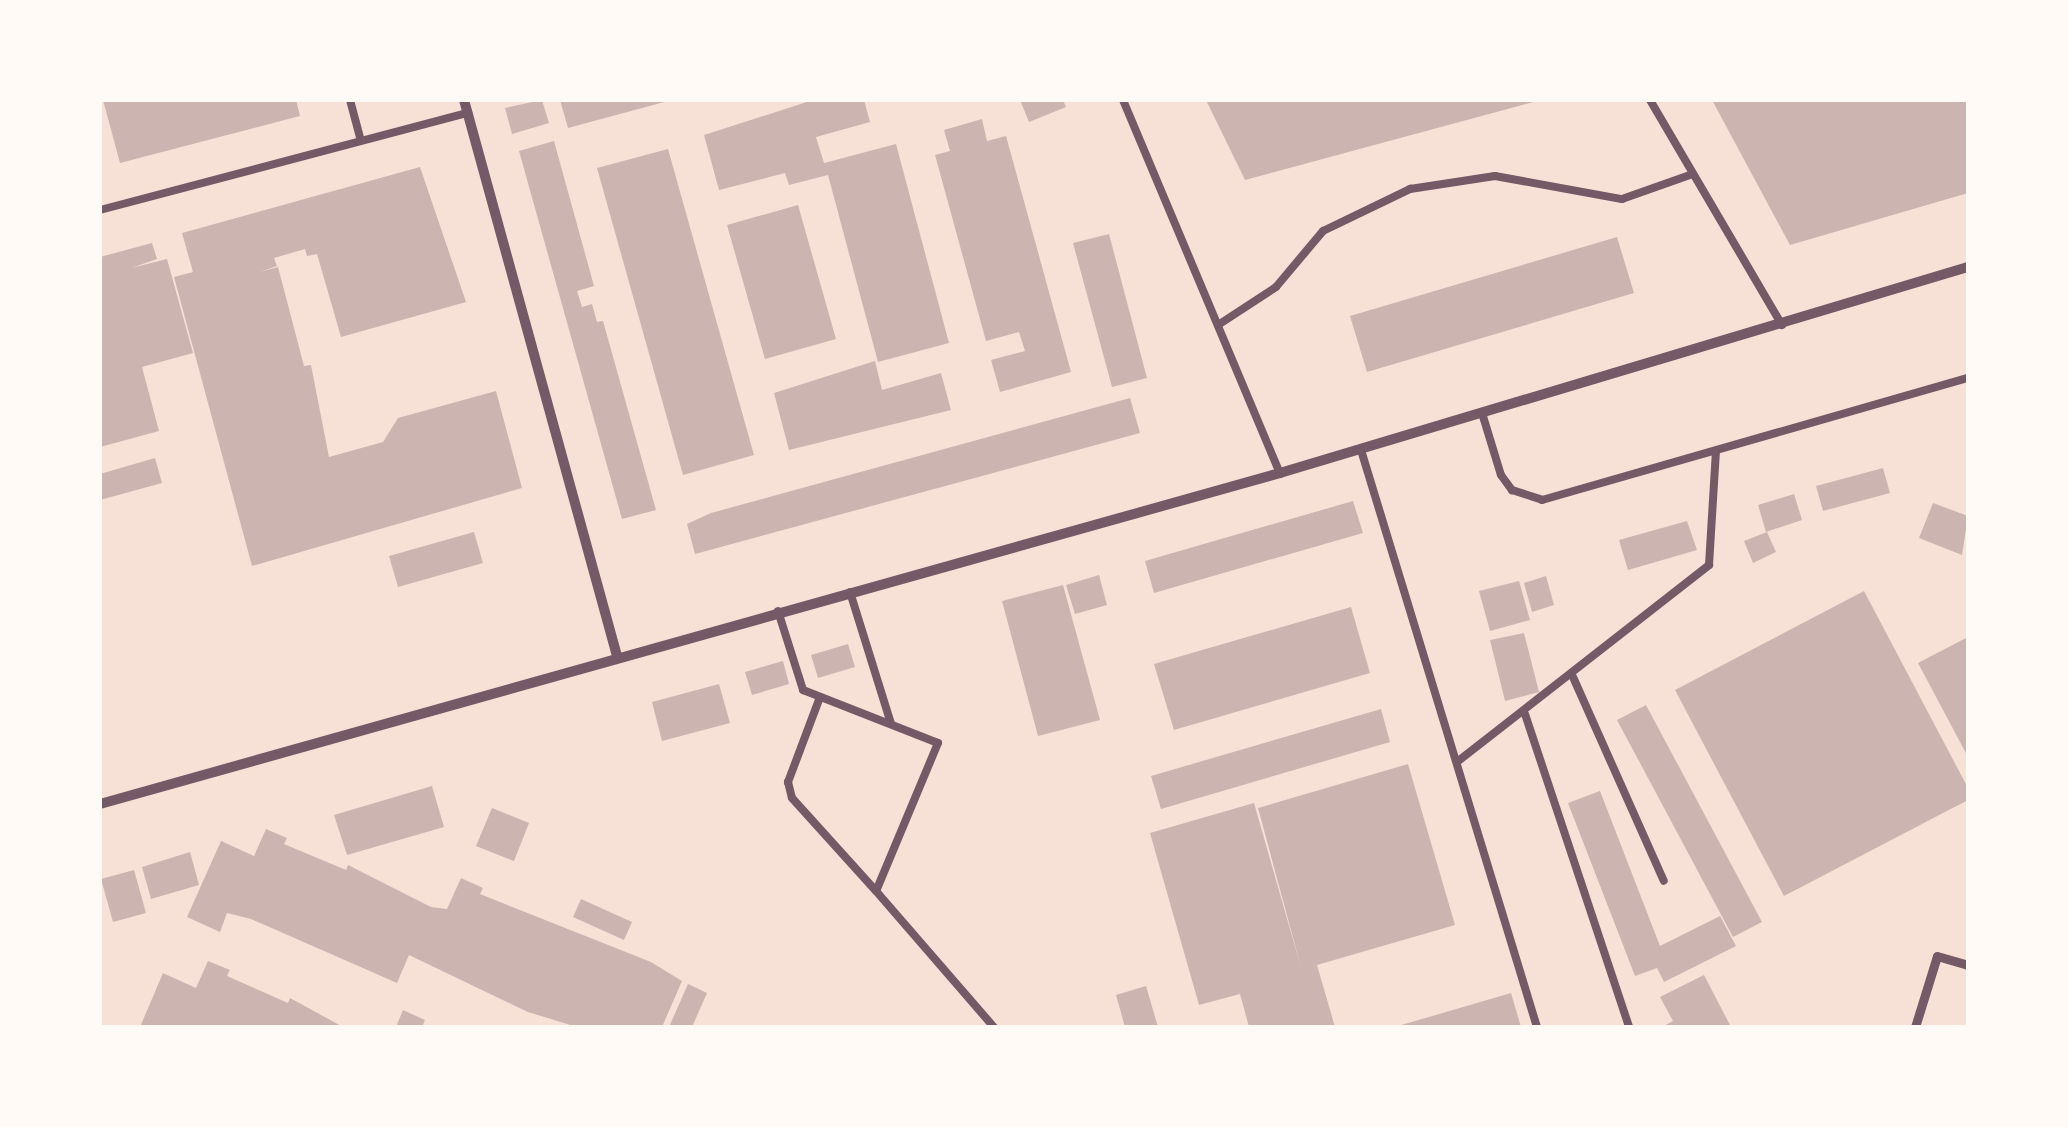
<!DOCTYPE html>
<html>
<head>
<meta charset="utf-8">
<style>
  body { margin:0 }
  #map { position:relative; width:2068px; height:1127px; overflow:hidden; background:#f7e1d7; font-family:Poppins,sans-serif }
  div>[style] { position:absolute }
  .building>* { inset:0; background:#ccb4b1 }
  .service>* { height:8px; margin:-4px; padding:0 4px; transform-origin:4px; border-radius:4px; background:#755966 }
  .pedestrian>* { height:9px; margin:-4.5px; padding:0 4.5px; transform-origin:4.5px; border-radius:4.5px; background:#755966 }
  .minor>* { height:10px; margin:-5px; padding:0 5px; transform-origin:5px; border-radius:5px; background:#755966 }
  span { translate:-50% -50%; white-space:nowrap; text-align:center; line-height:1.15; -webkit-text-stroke:8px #fffaf5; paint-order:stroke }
  .frame { position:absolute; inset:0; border:102px solid #fffaf5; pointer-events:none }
</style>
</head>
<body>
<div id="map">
  <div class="building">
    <div style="clip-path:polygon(103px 100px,296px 100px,300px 116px,120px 163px)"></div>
    <div style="clip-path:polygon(542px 100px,549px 123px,512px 134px,505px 108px)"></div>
    <div style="clip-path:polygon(560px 100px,668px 100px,668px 101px,568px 128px)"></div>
    <div style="clip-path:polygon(813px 100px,864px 100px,870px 122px,816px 137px,824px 163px,896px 144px,949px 343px,878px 362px,828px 175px,789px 185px,785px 173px,719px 190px,704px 135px)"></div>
    <div style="clip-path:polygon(1020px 100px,1063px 100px,1066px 107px,1029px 122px)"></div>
    <div style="clip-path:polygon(1206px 100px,1537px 100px,1537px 101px,1245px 180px)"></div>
    <div style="clip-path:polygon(1712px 100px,1968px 100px,1968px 193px,1790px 245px)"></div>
    <div style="clip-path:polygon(982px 119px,987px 141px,1006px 136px,1071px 372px,1000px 392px,991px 360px,1025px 351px,1019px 332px,986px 341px,935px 155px,950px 151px,944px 130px)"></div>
    <div style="clip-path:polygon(554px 141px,594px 286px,577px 291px,582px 307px,592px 304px,597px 322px,603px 321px,656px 510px,622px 519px,519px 151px)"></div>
    <div style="clip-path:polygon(668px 149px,754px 455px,683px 475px,597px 168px)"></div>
    <div style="clip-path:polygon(420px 167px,466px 302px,341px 337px,317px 254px,307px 256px,305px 249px,274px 258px,277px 266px,260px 272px,278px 267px,304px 366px,311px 365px,329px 457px,383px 442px,398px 418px,496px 391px,522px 488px,252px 566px,174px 277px,193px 272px,182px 233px)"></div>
    <div style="clip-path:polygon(798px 205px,836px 339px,765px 359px,727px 225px)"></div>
    <div style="clip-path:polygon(1109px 234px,1147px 378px,1112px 387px,1073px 243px)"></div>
    <div style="clip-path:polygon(1617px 237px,1634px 293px,1367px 372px,1350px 316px)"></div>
    <div style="clip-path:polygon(152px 243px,157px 259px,131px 268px,167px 259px,193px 353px,142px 367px,159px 431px,100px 447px,100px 257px)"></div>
    <div style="clip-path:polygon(875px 361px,882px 390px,941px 373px,951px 410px,789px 450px,774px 393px)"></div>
    <div style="clip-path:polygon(1130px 398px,1140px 433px,695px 554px,687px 524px,711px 513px)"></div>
    <div style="clip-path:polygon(155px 458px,162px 483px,100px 500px,100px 474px)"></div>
    <div style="clip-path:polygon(1883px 468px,1890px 493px,1823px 511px,1816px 486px)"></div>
    <div style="clip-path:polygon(1794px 494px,1802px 520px,1766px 532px,1758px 505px)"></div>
    <div style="clip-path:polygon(1353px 501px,1363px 533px,1154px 593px,1145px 561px)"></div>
    <div style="clip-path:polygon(1933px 503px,1968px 516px,1962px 555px,1919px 538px)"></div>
    <div style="clip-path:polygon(1687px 521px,1697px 550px,1628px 570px,1619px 540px)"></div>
    <div style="clip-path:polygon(474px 532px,483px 563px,398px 587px,389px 556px)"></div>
    <div style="clip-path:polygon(1767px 532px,1776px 552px,1753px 563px,1744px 541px)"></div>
    <div style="clip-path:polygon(1099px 575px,1107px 605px,1075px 614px,1066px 585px)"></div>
    <div style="clip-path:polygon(1546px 576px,1554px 605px,1532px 612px,1524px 583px)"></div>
    <div style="clip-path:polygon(1519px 581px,1530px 620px,1490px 631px,1479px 591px)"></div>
    <div style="clip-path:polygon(1063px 585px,1100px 720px,1038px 736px,1002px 601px)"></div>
    <div style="clip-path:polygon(1864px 591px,1968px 788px,1968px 800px,1784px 896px,1675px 690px)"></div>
    <div style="clip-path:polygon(1351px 607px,1370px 673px,1174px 730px,1154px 664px)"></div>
    <div style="clip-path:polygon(1524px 633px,1539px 692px,1505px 701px,1490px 640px)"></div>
    <div style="clip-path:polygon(1966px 638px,1968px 642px,1968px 757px,1918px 663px)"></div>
    <div style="clip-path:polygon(848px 644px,855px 667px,818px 678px,811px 655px)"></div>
    <div style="clip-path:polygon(783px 661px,789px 684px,752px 695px,745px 672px)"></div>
    <div style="clip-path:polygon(719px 684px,730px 723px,662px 741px,652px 702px)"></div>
    <div style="clip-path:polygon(1646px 705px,1762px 922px,1733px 937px,1617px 720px)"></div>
    <div style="clip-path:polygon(1381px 709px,1390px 742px,1161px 809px,1151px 776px)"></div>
    <div style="clip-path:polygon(1408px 764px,1455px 925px,1317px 965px,1335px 1027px,1249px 1027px,1240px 994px,1199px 1005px,1150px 833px,1254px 803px,1302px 971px,1258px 808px)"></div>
    <div style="clip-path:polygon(432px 786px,444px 827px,347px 855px,334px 815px)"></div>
    <div style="clip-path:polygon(1600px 791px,1660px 946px,1720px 916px,1736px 946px,1664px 982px,1657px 968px,1635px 976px,1568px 803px)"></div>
    <div style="clip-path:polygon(492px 808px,529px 823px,514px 861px,476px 846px)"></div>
    <div style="clip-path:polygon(266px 829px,287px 838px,284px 844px,346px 870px,348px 865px,431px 907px,447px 909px,461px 878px,483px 888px,480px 894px,651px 962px,682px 981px,662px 1027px,577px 1027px,528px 1012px,409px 955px,397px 983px,251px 919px,227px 913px,220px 932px,187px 917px,221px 841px,254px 856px)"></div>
    <div style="clip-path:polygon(190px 852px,199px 885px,151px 899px,142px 867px)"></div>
    <div style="clip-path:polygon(134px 870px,146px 913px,113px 922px,101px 879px)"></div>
    <div style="clip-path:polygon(581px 899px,632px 922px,624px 940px,573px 917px)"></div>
    <div style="clip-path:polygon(208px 961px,230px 970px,227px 976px,288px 1003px,290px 998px,343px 1027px,140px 1027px,163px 973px,196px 988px)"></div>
    <div style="clip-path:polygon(1704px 975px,1731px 1027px,1662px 1027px,1673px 1021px,1660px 997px)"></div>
    <div style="clip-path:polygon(688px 984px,707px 993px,692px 1027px,669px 1027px)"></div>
    <div style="clip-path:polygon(1146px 986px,1158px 1027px,1125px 1027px,1116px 995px)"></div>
    <div style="clip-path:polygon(1511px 993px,1521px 1027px,1398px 1027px,1398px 1026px)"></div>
    <div style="clip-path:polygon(403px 1010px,425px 1020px,422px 1027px,396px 1027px)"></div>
  </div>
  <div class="service">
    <div style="left:350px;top:100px;width:38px;rotate:75deg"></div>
    <div style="left:1123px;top:100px;width:405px;rotate:67.2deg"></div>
    <div style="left:1650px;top:100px;width:261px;rotate:59.6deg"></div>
    <div style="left:100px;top:210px;width:381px;rotate:-14.8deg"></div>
    <div style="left:1218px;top:325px;width:69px;rotate:-33.2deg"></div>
    <div style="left:1276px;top:287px;width:73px;rotate:-50deg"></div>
    <div style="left:1323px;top:231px;width:97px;rotate:-25.8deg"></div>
    <div style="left:1410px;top:189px;width:86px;rotate:-8.7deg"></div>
    <div style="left:1495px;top:176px;width:129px;rotate:10.3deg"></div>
    <div style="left:1622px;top:199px;width:75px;rotate:-19.4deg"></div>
    <div style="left:1482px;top:413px;width:65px;rotate:73deg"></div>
    <div style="left:1501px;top:475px;width:19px;rotate:54deg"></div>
    <div style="left:1512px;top:490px;width:32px;rotate:18deg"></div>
    <div style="left:1542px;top:500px;width:443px;rotate:-16deg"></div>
    <div style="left:1361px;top:450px;width:603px;rotate:73.04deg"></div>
    <div style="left:850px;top:592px;width:138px;rotate:72.7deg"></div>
    <div style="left:778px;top:611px;width:83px;rotate:72.4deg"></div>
    <div style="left:803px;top:690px;width:145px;rotate:21.4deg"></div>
    <div style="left:938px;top:743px;width:160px;rotate:112.7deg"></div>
    <div style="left:876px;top:891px;width:180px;rotate:49.1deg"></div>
    <div style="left:1573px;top:677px;width:223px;rotate:66deg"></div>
    <div style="left:820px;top:697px;width:91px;rotate:110.6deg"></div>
    <div style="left:788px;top:782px;width:16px;rotate:76deg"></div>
    <div style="left:792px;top:798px;width:125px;rotate:47.9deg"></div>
    <div style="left:1525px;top:714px;width:330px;rotate:71.6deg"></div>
    <div style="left:1457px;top:762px;width:320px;rotate:-38deg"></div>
    <div style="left:1709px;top:565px;width:113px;rotate:-86.5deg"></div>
  </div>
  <div class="pedestrian">
    <div style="left:1915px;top:1027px;width:74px;rotate:-72.8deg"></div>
    <div style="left:1937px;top:956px;width:32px;rotate:16deg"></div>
  </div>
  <div class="minor">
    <div style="left:464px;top:100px;width:577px;rotate:74.61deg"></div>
    <div style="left:100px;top:804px;width:1226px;rotate:-15.67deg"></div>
    <div style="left:1280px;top:473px;width:718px;rotate:-16.67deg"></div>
  </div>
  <div class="frame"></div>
</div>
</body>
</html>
